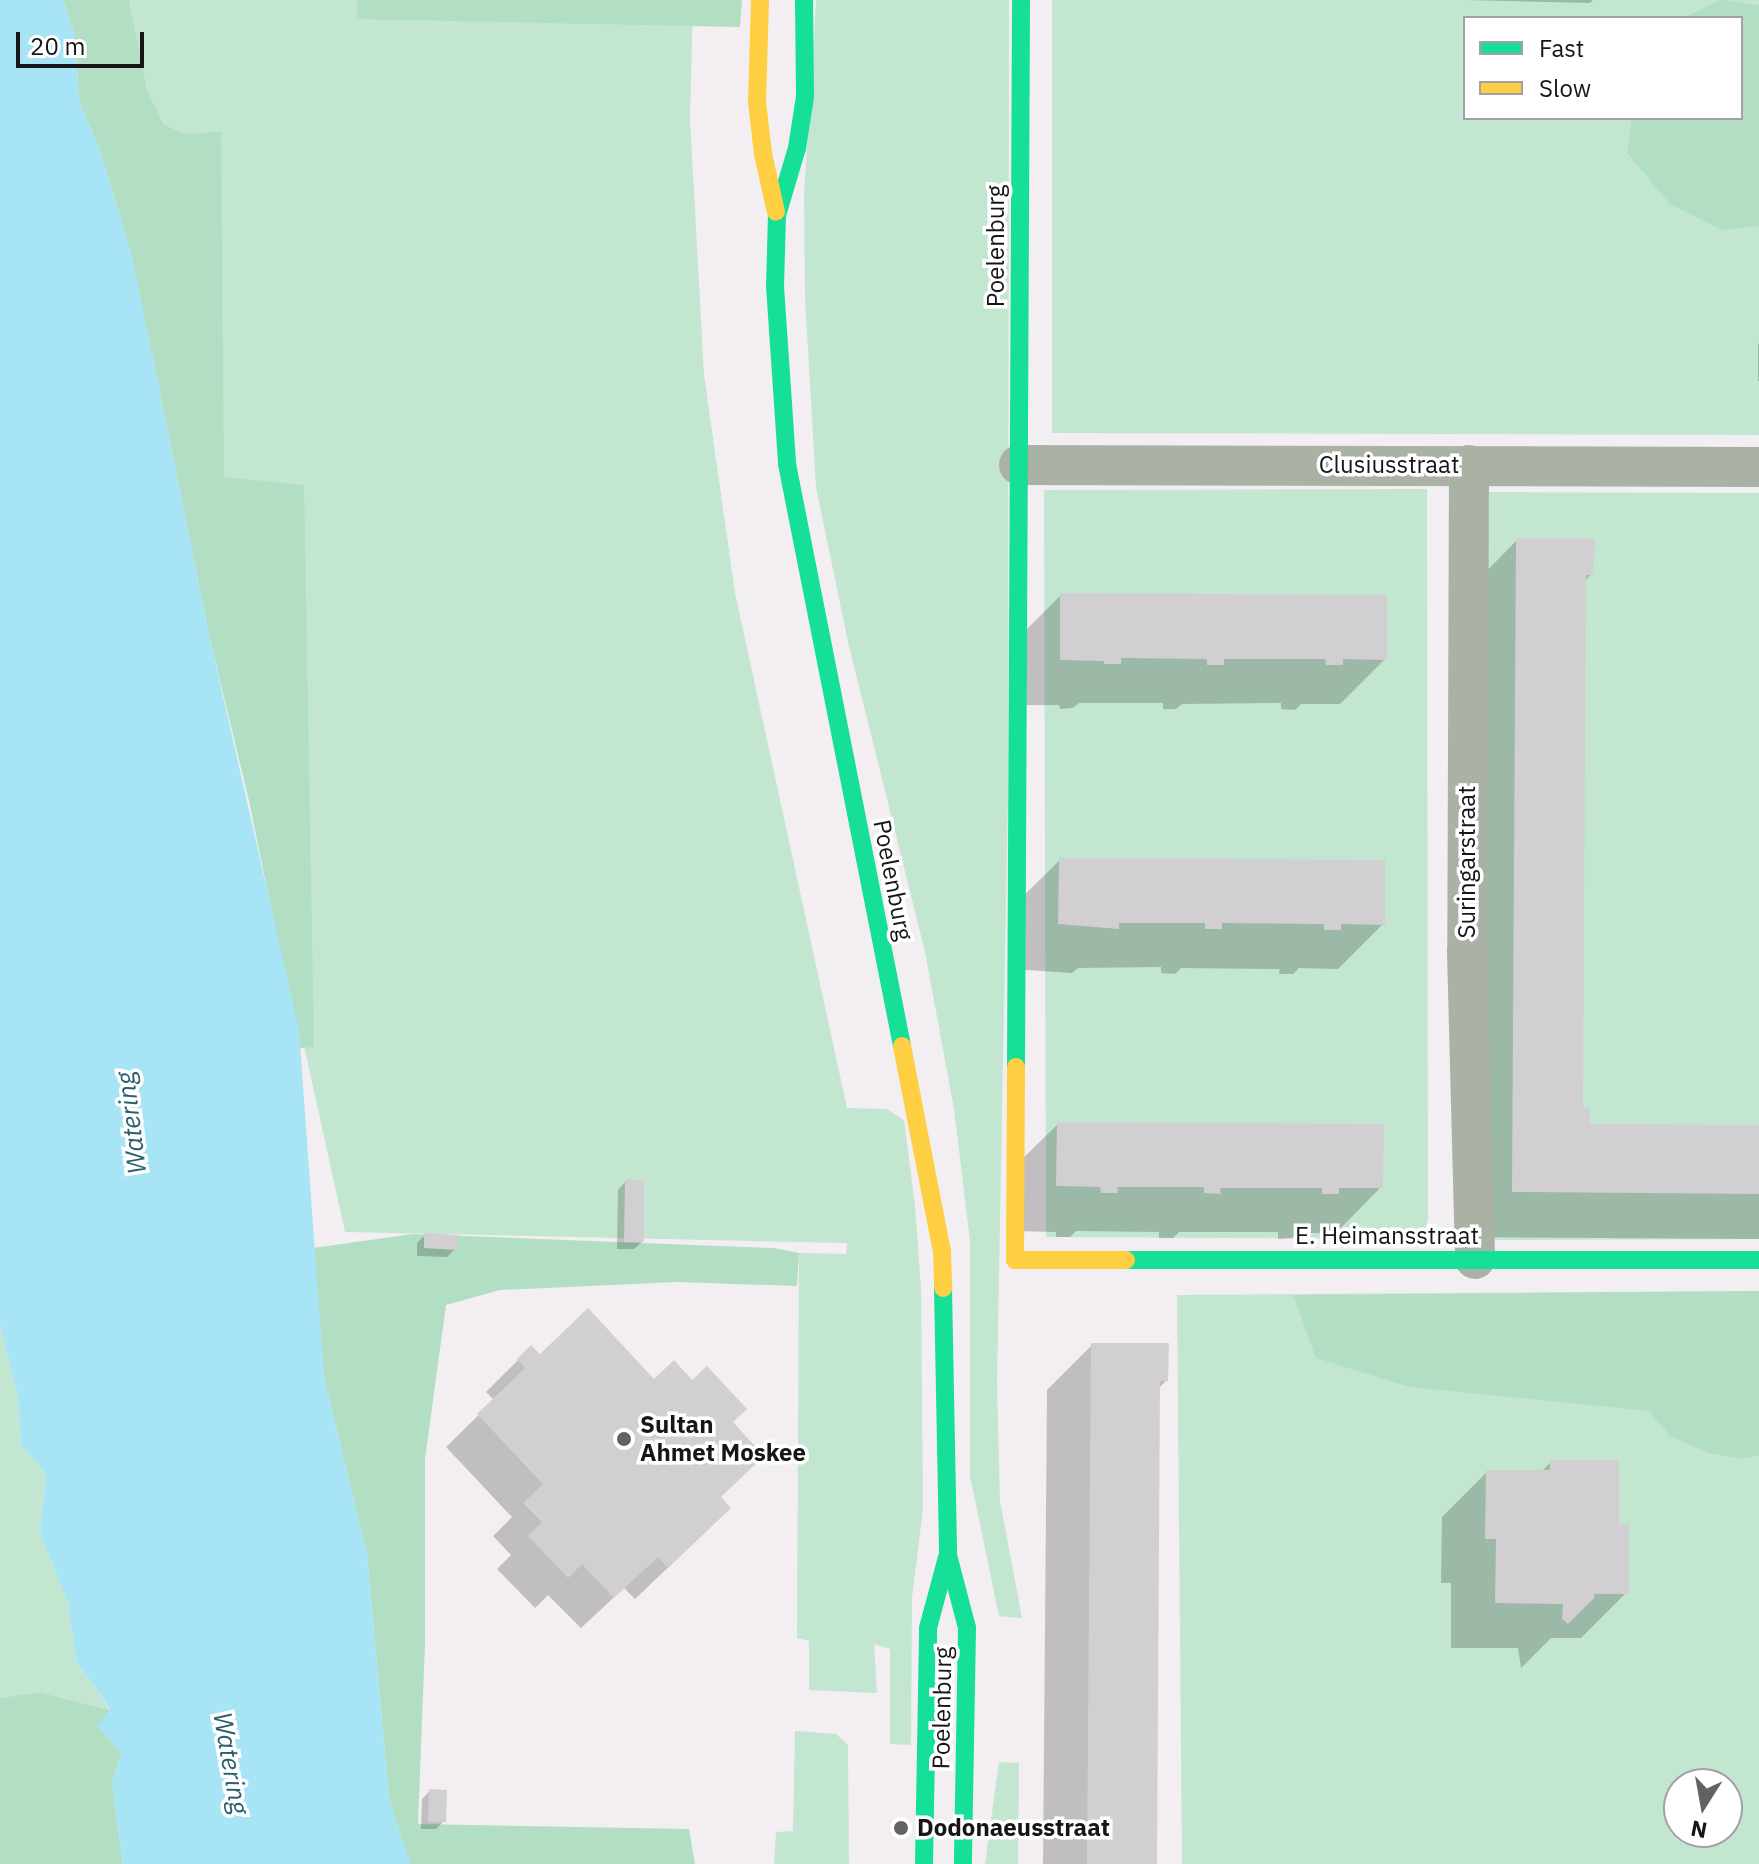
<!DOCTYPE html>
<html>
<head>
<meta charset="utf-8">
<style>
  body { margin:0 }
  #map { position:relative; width:1759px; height:1864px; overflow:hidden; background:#f2eef2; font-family:"IBM Plex Sans",sans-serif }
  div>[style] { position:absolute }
  .green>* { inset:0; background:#c3e6d0 }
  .forest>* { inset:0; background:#b2dfc3 }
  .water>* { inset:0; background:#a7e4f6 }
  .shadow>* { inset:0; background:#0003 }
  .building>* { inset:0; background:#d2cfd2 }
  .street>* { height:40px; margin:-20px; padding:0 20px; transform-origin:20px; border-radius:20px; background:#aab2a6 }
  .fast>* { height:18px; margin:-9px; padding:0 9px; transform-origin:9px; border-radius:9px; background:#16e098 }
  .slow>* { height:18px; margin:-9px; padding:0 9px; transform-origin:9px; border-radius:9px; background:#ffcf43 }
  .dots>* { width:22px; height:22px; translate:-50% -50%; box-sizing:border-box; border:4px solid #fff; border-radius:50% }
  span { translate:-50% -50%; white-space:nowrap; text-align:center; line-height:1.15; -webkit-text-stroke:7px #fff; paint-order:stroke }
  .street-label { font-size:24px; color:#181518 }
  .poi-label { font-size:24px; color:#181518; font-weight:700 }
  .left { translate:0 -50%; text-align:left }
  .water-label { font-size:26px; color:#2c5e6b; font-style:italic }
  .legend { position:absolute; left:1463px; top:16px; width:280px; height:104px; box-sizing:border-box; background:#fff; border:2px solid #a3a1a3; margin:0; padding:10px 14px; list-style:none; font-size:24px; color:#181518 }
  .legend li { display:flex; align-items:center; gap:16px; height:40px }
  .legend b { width:40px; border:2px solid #a3a1a3 }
  .north { position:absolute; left:1663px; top:1768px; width:80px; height:80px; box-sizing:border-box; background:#fff; border:2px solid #a3a1a3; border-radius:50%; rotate:191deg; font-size:22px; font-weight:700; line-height:32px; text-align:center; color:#181518 }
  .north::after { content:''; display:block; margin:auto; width:28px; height:36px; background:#646164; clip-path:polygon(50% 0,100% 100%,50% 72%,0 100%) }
  .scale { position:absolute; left:16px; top:32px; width:128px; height:36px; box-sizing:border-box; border:4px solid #181518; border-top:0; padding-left:10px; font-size:24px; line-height:28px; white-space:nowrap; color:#181518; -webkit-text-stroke:6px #fff; paint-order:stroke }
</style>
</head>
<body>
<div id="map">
  <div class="green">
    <div style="clip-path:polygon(74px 0,693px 0,690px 119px,704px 375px,735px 593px,847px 1108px,887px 1109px,904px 1120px,915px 1206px,921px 1288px,923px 1509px,912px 1598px,911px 1745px,890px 1744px,890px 1649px,874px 1644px,877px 1693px,809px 1690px,809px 1641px,797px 1638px,799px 1253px,846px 1254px,847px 1243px,345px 1232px)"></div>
    <div style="clip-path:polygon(816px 0,1009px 0,1008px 796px,997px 1383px,1000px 1501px,1022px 1618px,999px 1616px,970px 1476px,970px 1241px,954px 1109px,925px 952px,848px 642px,816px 487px,805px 298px,804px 195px)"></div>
    <div style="clip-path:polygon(evenodd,1052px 0,1759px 0,1759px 435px,1052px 433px,1052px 0,1465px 18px,1741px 18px,1741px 118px,1465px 118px,1465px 18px)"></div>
    <div style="clip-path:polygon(1427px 489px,1428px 1220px,1422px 1239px,1046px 1237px,1044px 490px)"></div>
    <div style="clip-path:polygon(1487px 492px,1759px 493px,1759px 1239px,1495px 1240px,1484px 1233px)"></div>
    <div style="clip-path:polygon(evenodd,1759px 1291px,1759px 1864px,1182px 1864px,1177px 1295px,1759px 1291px,1679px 1784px,1727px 1784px,1727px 1832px,1679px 1832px,1679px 1784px)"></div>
    <div style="clip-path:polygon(0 1324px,18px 1397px,21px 1444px,46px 1474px,40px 1534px,68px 1602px,76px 1661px,110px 1710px,40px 1692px,0 1698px)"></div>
    <div style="clip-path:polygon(795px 1731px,836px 1734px,848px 1745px,849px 1864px,774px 1864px,776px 1832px,793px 1831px)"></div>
    <div style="clip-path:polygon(999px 1762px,1019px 1763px,1018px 1864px,985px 1864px)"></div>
  </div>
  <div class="forest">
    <div style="clip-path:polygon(63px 0,129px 0,147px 90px,163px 124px,184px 134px,221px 132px,224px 477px,304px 485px,314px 1047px,300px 1048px,249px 801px,210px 639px,132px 256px,99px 148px,79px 102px,75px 37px)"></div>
    <div style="clip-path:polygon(357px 0,742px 0,740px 27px,357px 19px)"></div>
    <div style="clip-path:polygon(1721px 0,1759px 5px,1759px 226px,1722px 230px,1670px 204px,1627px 153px,1632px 118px,1741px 118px,1741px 18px,1682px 18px)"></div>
    <div style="clip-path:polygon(413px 1234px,773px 1248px,799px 1253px,797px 1286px,676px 1282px,500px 1290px,446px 1305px,425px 1459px,425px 1644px,418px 1824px,689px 1829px,695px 1864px,410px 1864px,389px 1799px,367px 1555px,324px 1378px,313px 1248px)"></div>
    <div style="clip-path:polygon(1759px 1291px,1759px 1455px,1742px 1459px,1708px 1453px,1670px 1436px,1649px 1411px,1409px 1387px,1316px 1358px,1293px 1295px)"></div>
    <div style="clip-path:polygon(40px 1692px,110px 1710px,122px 1754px,112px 1782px,123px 1864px,0 1864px,0 1698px)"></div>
  </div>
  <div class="water">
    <div style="clip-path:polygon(0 0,63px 0,75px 37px,79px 102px,99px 148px,132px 256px,210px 639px,299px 1030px,324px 1378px,367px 1555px,389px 1799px,410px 1864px,123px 1864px,112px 1782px,122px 1754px,97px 1726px,110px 1709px,76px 1661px,68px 1602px,40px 1534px,46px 1474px,21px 1444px,18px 1397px,0 1324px)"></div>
  </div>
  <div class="shadow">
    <div style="clip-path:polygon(1466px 0,1593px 0,1590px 3px)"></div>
    <div style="clip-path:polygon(1759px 343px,1759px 381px,1758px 381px,1758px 345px)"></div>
    <div style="clip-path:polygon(1517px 540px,1591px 574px,1584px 582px,1581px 1110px,1588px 1126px,1759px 1127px,1759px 1239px,1468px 1237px,1472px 586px)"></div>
    <div style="clip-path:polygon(1061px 595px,1385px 659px,1340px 704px,1301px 704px,1295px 710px,1281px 709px,1281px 703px,1182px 704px,1176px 709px,1163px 709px,1163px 703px,1079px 703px,1073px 708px,1060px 709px,1059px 705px,1016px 705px,1016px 640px)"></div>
    <div style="clip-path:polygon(1060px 860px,1383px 924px,1338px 969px,1299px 968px,1293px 974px,1279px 974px,1280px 969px,1181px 968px,1175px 974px,1161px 973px,1161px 967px,1078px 968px,1072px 973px,1014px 969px,1014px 905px)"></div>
    <div style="clip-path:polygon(1058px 1124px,1381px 1187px,1336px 1233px,1297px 1233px,1292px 1238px,1278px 1239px,1278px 1232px,1179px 1232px,1173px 1238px,1159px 1238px,1159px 1232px,1076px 1231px,1070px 1237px,1056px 1237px,1056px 1232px,1012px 1231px,1012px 1169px)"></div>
    <div style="clip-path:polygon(625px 1182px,642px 1242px,634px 1249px,617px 1249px,618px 1190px)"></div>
    <div style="clip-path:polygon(425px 1235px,455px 1249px,447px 1257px,417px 1256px,417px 1243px)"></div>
    <div style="clip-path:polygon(1092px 1345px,1166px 1381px,1158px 1389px,1155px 1864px,1043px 1864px,1047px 1390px)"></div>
    <div style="clip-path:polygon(540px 1357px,654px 1382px,730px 1422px,719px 1498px,697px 1540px,635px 1599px,624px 1588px,581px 1628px,548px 1595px,535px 1608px,497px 1569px,511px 1555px,493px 1536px,512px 1517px,446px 1447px,494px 1400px,486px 1392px,518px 1360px)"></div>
    <div style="clip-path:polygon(1551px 1462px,1617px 1527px,1626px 1593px,1581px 1638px,1551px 1638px,1521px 1668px,1518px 1648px,1451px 1648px,1451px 1583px,1441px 1583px,1442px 1517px,1487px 1472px,1541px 1472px)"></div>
    <div style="clip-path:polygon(430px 1791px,444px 1821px,436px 1829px,421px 1829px,422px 1799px)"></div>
  </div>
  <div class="building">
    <div style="clip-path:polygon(1516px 538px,1595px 539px,1593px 575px,1586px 575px,1583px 1107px,1590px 1108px,1590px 1124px,1759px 1125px,1759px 1194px,1512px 1192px)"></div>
    <div style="clip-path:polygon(1060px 593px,1387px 595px,1387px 660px,1343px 659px,1343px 665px,1326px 665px,1325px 659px,1224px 659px,1224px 665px,1207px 665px,1207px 659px,1121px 658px,1121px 664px,1104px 664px,1104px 661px,1060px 660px)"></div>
    <div style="clip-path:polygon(1059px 858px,1385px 860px,1385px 925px,1341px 924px,1341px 930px,1324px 930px,1324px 924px,1222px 923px,1222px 929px,1205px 929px,1205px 923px,1119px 923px,1119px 929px,1058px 924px)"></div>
    <div style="clip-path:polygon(1057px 1122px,1384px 1124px,1383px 1188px,1339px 1188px,1339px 1194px,1322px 1194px,1322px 1188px,1220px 1188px,1221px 1194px,1204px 1193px,1204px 1187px,1117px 1187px,1118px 1193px,1101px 1193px,1100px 1187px,1056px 1186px)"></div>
    <div style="clip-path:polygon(625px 1180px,644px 1180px,644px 1242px,624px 1242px)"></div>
    <div style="clip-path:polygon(424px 1233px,458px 1235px,457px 1250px,424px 1248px)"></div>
    <div style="clip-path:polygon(588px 1308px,654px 1379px,674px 1360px,692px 1380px,707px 1366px,747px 1409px,733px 1422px,764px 1456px,721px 1497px,731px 1508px,668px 1568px,658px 1557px,614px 1598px,582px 1564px,568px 1578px,528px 1536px,542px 1522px,523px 1503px,543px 1484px,477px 1414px,525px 1368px,517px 1359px,531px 1345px,540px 1354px)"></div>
    <div style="clip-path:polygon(1091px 1343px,1169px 1343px,1168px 1381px,1160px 1381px,1157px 1864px,1087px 1864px)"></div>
    <div style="clip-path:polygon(1550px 1460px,1619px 1460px,1619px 1525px,1629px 1524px,1629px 1594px,1594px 1594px,1594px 1598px,1568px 1624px,1562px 1619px,1563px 1604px,1495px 1603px,1496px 1539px,1485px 1539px,1486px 1470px,1550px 1470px)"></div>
    <div style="clip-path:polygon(429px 1789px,447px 1790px,446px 1822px,428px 1822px)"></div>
  </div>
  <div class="street">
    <div style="left:1019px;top:465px;width:740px;rotate:0.15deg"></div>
    <div style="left:1469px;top:465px;width:486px;rotate:90.2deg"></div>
    <div style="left:1467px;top:951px;width:308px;rotate:88.5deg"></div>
  </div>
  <div class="fast">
    <div style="left:804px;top:0;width:97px;rotate:89.4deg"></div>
    <div style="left:805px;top:97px;width:52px;rotate:98.9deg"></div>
    <div style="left:797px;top:148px;width:70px;rotate:106.6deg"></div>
    <div style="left:777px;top:215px;width:71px;rotate:91.6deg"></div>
    <div style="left:775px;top:286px;width:178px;rotate:86.1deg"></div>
    <div style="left:787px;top:464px;width:593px;rotate:78.82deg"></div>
    <div style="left:1016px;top:1067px;width:1067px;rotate:-89.73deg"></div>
    <div style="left:1126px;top:1260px;width:633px"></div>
    <div style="left:943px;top:1288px;width:267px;rotate:88.9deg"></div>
    <div style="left:948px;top:1555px;width:75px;rotate:75.4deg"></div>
    <div style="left:967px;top:1628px;width:236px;rotate:91deg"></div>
    <div style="left:924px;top:1864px;width:236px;rotate:-89deg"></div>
    <div style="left:928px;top:1628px;width:73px;rotate:-75deg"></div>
  </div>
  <div class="slow">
    <div style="left:760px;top:0;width:102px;rotate:91.7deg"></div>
    <div style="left:757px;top:102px;width:52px;rotate:83.4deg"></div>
    <div style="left:763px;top:154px;width:59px;rotate:77.4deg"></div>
    <div style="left:902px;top:1046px;width:209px;rotate:79deg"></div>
    <div style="left:942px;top:1251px;width:37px;rotate:88deg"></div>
    <div style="left:1016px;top:1067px;width:193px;rotate:90.3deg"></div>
    <div style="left:1015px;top:1260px;width:111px"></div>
  </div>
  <div class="dots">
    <div style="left:624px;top:1439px;background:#646164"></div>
    <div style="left:901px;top:1828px;background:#646164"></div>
  </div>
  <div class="street-label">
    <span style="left:996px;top:246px;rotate:-90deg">Poelenburg</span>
    <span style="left:1389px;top:465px">Clusiusstraat</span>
    <span style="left:1467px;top:862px;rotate:-90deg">Suringarstraat</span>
    <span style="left:893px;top:880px;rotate:79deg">Poelenburg</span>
    <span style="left:1387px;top:1236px">E. Heimansstraat</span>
    <span style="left:942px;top:1708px;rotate:-89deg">Poelenburg</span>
  </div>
  <div class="poi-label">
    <span class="left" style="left:640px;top:1439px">Sultan<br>Ahmet Moskee</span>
    <span class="left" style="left:917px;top:1828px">Dodonaeusstraat</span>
  </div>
  <div class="water-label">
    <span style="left:131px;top:1123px;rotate:-97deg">Watering</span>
    <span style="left:231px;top:1763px;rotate:80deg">Watering</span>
  </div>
  <ul class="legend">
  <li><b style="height:10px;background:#16e098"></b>Fast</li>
  <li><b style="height:10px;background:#ffcf43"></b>Slow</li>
  </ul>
  <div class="north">N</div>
  <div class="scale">20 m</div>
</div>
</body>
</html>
